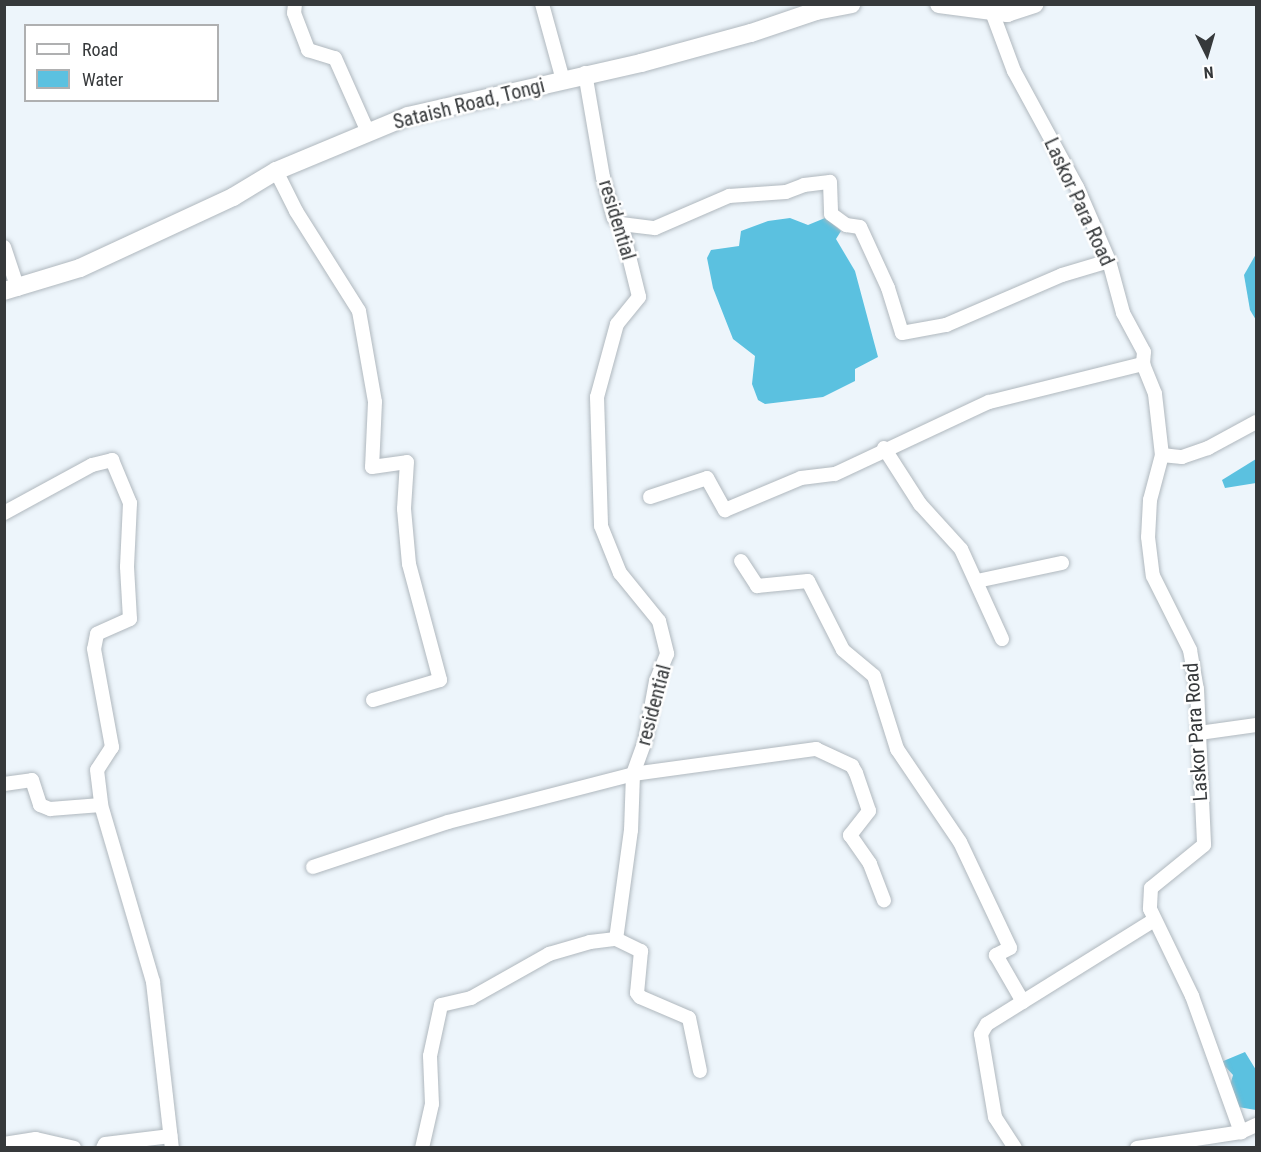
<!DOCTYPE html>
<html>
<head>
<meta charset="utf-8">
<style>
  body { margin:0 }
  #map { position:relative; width:1261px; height:1152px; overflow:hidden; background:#edf5fb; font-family:"Roboto Condensed",sans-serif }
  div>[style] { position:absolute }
  .water>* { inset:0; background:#5bc1e0 }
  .roads { filter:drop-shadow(0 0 2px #b0b8be) drop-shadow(0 0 2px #b0b8be) }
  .street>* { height:14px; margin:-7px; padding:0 7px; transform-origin:7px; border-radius:7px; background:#fff }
  .secondary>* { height:18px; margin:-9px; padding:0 9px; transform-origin:9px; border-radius:9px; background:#fff }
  span { translate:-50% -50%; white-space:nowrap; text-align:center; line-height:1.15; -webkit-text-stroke:5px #fff; paint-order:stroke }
  .street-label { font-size:20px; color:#36393b }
  .frame { position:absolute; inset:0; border:6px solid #36393b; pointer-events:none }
  .legend { position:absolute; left:24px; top:24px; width:195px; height:78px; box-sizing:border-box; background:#fff; border:2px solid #afb0b1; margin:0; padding:8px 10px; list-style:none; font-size:18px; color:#36393b }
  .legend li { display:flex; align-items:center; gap:12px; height:30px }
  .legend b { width:30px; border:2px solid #afb0b1 }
  .north { position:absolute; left:1177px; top:24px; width:60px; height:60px; -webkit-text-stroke:4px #fff; paint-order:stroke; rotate:175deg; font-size:16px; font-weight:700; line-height:24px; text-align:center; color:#36393b }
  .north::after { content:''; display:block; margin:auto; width:21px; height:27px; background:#36393b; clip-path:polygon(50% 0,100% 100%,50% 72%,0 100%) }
</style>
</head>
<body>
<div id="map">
  <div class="water">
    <div style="clip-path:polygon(790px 218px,808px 225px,825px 218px,841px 231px,836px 239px,855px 271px,878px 357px,855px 369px,855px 381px,823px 397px,765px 404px,758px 400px,752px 384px,755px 356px,733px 339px,713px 288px,707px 258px,711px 250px,739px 246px,741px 231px,768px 221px)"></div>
    <div style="clip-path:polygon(1256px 254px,1256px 320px,1250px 310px,1244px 275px)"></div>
    <div style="clip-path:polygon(1256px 459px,1256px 483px,1225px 488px,1222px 480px)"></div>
    <div style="clip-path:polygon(1245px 1052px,1256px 1070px,1256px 1110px,1238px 1107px,1229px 1089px,1233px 1075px,1221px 1062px)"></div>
  </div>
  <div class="roads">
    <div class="street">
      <div style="left:295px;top:4px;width:9px;rotate:96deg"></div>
      <div style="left:294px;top:13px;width:40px;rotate:69deg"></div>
      <div style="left:308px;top:50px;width:28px;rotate:17deg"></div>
      <div style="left:335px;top:58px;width:81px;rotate:66deg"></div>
      <div style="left:542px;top:4px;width:79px;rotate:74.6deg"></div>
      <div style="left:992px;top:12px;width:63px;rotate:69.6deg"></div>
      <div style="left:1014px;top:71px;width:132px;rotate:61.5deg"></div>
      <div style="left:1077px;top:187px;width:81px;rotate:66.6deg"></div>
      <div style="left:1109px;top:261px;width:54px;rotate:74.9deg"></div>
      <div style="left:1123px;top:313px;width:44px;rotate:61.7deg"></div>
      <div style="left:1144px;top:352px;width:12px;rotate:95deg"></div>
      <div style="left:1143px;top:364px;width:32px;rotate:68deg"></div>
      <div style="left:1155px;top:394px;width:61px;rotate:83.5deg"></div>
      <div style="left:1162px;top:455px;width:47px;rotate:104.9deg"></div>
      <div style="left:1150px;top:500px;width:37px;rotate:93deg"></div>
      <div style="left:1148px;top:537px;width:39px;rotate:83deg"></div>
      <div style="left:1153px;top:576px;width:83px;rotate:63.4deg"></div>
      <div style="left:1190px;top:650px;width:40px;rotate:80deg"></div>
      <div style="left:1197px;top:689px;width:156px;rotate:87.4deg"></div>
      <div style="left:1204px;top:845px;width:68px;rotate:140.9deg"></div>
      <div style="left:1151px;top:888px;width:21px;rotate:93deg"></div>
      <div style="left:1150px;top:909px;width:97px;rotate:64.2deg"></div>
      <div style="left:1192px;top:996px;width:145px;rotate:70.2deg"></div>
      <div style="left:585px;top:73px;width:106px;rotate:80.2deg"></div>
      <div style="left:603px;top:177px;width:42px;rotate:75deg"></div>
      <div style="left:614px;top:218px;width:9px;rotate:41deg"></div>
      <div style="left:621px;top:224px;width:75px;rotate:76.1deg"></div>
      <div style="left:639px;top:297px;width:35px;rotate:129deg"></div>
      <div style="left:617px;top:324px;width:76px;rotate:105.3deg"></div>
      <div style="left:597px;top:397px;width:129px;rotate:88.2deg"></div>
      <div style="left:601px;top:526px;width:51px;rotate:68deg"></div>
      <div style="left:620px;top:573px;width:62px;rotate:50.9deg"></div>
      <div style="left:659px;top:621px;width:34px;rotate:76deg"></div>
      <div style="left:667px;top:654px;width:29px;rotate:112deg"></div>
      <div style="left:656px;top:681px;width:61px;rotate:100.4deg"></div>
      <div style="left:645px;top:741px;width:35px;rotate:110deg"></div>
      <div style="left:633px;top:774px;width:56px;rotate:92deg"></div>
      <div style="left:631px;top:830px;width:110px;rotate:97.8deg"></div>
      <div style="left:616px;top:939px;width:28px;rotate:26deg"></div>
      <div style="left:641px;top:951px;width:42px;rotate:95.4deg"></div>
      <div style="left:637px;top:993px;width:5px;rotate:53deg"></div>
      <div style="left:640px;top:997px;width:53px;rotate:23.2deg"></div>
      <div style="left:689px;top:1018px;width:54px;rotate:78.3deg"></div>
      <div style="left:276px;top:171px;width:45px;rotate:63.4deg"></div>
      <div style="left:296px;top:211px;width:118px;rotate:57.8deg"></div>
      <div style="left:359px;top:311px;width:92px;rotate:80deg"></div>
      <div style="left:375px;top:402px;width:65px;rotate:92.6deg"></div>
      <div style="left:372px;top:467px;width:35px;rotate:-8deg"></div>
      <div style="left:407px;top:462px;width:47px;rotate:93.7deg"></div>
      <div style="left:404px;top:509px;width:55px;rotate:84.8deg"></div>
      <div style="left:409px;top:564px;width:120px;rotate:75deg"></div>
      <div style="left:440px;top:680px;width:70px;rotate:163.4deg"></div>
      <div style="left:621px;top:224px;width:34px;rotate:7deg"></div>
      <div style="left:655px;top:228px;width:81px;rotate:-23.4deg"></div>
      <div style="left:729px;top:196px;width:57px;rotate:-4deg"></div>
      <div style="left:786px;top:192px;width:19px;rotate:-21deg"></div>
      <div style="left:804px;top:185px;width:26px;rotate:-7deg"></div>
      <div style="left:830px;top:182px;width:32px;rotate:88deg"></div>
      <div style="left:831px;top:214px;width:19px;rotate:36deg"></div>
      <div style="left:846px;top:225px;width:14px;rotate:8deg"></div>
      <div style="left:860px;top:227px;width:67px;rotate:65.3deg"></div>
      <div style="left:888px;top:288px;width:47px;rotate:72.7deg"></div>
      <div style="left:902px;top:333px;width:45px;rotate:-10.3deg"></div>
      <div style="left:946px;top:325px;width:126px;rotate:-23.3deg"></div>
      <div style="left:1062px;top:275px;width:49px;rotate:-16.6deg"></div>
      <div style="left:4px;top:247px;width:44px;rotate:71.6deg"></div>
      <div style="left:884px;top:448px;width:67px;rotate:57.3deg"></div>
      <div style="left:920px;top:504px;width:61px;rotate:47.7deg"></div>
      <div style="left:961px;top:549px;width:99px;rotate:65.5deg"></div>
      <div style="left:1162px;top:455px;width:20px;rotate:6deg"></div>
      <div style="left:1182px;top:457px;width:28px;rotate:-19deg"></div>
      <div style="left:1208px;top:448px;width:55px;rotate:-28.4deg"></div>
      <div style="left:650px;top:497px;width:60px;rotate:-18.4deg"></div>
      <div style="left:707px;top:478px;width:37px;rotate:61deg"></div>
      <div style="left:725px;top:510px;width:82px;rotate:-22.8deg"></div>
      <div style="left:801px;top:478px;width:34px;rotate:-7deg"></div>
      <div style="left:835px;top:474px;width:170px;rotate:-25.1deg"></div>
      <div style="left:989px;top:402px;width:159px;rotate:-13.9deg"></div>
      <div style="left:4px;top:513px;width:100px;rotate:-28.6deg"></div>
      <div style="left:92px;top:465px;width:21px;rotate:-14deg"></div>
      <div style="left:112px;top:460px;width:47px;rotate:67.3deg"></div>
      <div style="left:130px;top:503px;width:64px;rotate:92.7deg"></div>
      <div style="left:127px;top:567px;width:52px;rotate:86.7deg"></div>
      <div style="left:130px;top:619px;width:36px;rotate:156deg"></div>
      <div style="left:97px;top:634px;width:15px;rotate:101deg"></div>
      <div style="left:94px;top:649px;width:100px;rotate:79.6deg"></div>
      <div style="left:112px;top:747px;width:27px;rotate:123deg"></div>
      <div style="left:97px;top:770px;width:35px;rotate:83deg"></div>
      <div style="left:741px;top:561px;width:30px;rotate:57deg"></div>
      <div style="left:757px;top:586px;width:51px;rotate:-5.6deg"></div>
      <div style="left:808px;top:581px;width:77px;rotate:63.1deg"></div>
      <div style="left:843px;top:650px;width:40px;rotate:40deg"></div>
      <div style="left:874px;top:676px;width:77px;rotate:72.5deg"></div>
      <div style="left:897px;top:749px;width:112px;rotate:55.9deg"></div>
      <div style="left:960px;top:842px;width:117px;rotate:64.7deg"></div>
      <div style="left:1010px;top:948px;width:16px;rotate:153deg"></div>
      <div style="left:996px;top:955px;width:54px;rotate:60.1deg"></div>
      <div style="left:977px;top:581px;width:87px;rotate:-12deg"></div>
      <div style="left:1199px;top:733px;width:58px;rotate:-8deg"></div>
      <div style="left:4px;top:784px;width:28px;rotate:-8deg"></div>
      <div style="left:32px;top:780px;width:26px;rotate:72deg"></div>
      <div style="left:40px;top:805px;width:11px;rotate:22deg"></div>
      <div style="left:50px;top:809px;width:51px;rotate:-4.5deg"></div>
      <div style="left:101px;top:805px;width:184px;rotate:73.6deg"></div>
      <div style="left:153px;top:982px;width:167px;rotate:83.5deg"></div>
      <div style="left:313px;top:867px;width:142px;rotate:-18.4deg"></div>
      <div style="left:448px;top:822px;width:191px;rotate:-14.5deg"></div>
      <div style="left:633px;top:774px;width:185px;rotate:-7.8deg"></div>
      <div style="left:816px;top:749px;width:40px;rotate:25deg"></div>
      <div style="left:852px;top:766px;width:8px;rotate:60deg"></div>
      <div style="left:856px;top:773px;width:40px;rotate:71.1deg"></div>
      <div style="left:869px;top:811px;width:31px;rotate:128deg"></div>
      <div style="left:850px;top:835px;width:35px;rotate:55deg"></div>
      <div style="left:870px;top:864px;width:39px;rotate:69deg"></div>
      <div style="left:4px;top:1144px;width:32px;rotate:-9deg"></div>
      <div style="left:36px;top:1139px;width:39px;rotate:13deg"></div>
      <div style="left:103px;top:1148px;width:4px;rotate:-63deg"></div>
      <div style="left:105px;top:1144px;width:66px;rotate:-6.9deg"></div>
      <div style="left:422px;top:1148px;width:45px;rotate:-77.2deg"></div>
      <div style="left:432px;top:1104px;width:48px;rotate:-92.4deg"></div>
      <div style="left:430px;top:1056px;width:52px;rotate:-77.8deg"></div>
      <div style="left:441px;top:1005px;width:31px;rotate:-13deg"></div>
      <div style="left:471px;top:998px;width:90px;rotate:-29.4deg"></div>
      <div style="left:549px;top:954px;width:43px;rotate:-16.3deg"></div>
      <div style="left:590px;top:942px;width:26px;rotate:-7deg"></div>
      <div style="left:1015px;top:1148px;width:37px;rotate:-123deg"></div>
      <div style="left:995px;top:1117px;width:84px;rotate:-99.6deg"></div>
      <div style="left:981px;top:1034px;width:12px;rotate:-59deg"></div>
      <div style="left:987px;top:1024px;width:197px;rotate:-31.9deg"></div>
      <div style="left:1137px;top:1148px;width:105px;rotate:-8.7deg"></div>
      <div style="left:1241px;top:1132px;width:17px;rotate:-25deg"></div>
    </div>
    <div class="secondary">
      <div style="left:939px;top:4px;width:69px;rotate:7.5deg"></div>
      <div style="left:1007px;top:13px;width:29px;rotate:-18deg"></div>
      <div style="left:4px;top:291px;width:79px;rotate:-16.8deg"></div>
      <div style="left:80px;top:268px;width:169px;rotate:-24.9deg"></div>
      <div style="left:233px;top:197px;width:50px;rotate:-31.2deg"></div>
      <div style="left:276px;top:171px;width:143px;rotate:-22.6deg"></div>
      <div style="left:408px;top:116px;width:239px;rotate:-12.8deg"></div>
      <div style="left:641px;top:63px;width:114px;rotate:-15.3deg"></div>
      <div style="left:751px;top:33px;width:69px;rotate:-18.7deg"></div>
      <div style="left:816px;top:11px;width:36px;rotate:-11deg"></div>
    </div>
  </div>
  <div class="street-label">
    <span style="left:469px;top:104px;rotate:-14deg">Sataish Road, Tongi</span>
    <span style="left:1079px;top:202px;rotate:65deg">Laskor Para Road</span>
    <span style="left:617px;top:220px;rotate:73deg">residential</span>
    <span style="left:654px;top:705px;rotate:-75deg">residential</span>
    <span style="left:1196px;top:732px;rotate:-94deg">Laskor Para Road</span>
  </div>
  <div class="frame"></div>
  <ul class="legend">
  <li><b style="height:8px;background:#fff"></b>Road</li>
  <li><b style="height:16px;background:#5bc1e0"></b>Water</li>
  </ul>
  <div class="north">N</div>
</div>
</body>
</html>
